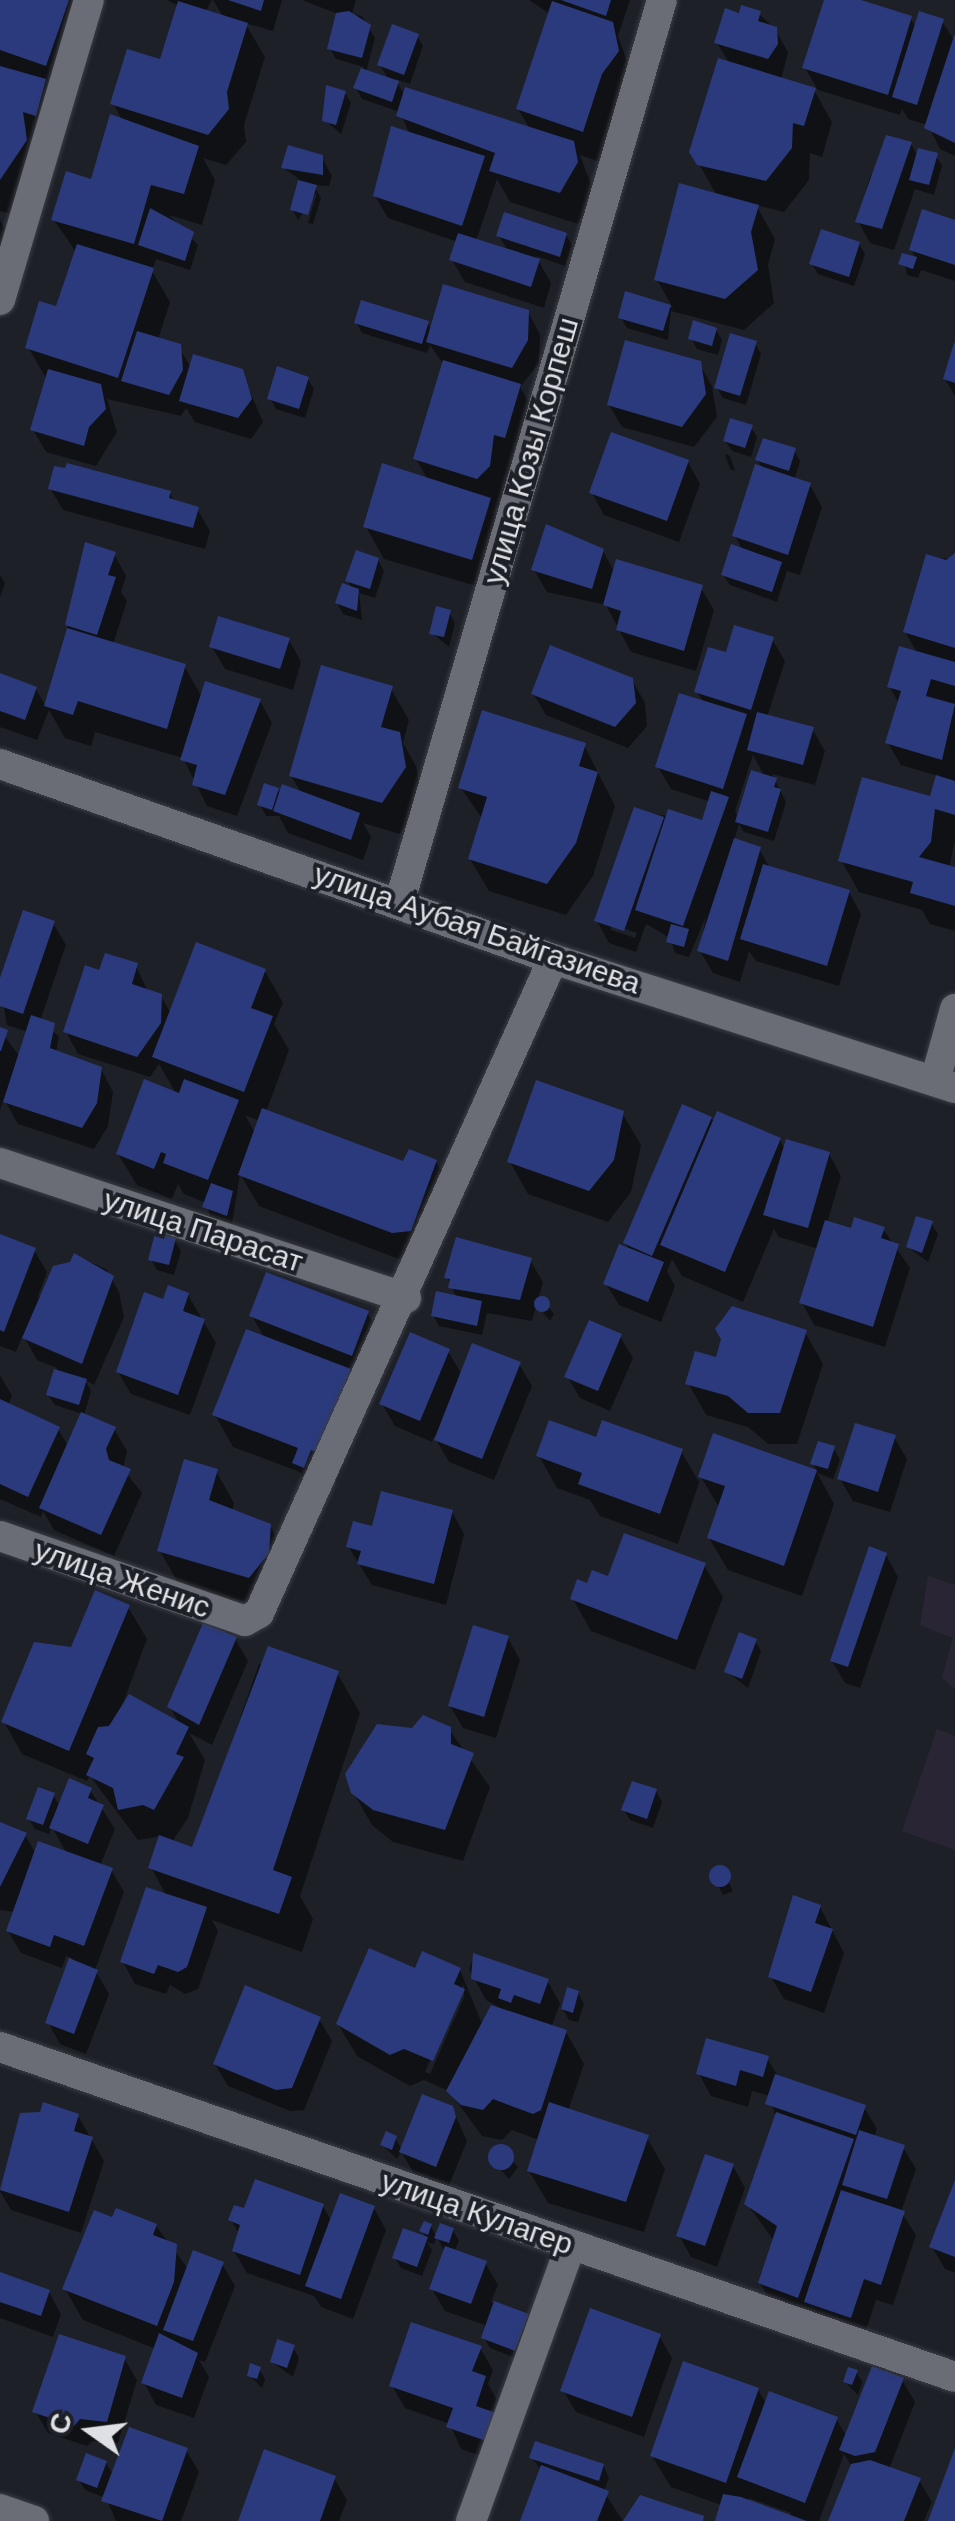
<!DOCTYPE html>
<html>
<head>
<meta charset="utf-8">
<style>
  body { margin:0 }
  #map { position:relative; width:955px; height:2521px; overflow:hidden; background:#1e2028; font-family:Arial,sans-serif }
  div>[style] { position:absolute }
  .education>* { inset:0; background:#292535 }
  .shadow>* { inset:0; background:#0007 }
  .building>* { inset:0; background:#2b3a7d }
  .round { border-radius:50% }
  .roads { filter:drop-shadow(0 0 2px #3b3d43) drop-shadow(0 0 2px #3b3d43) }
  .minor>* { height:30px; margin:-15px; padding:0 15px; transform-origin:15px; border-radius:15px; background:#6a6d76 }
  span { translate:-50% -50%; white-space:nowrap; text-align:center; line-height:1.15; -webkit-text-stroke:8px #1e2028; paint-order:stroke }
  .street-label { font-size:30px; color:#dee0e5 }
  .north { position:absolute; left:40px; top:2381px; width:100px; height:100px; -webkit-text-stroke:8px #1e2028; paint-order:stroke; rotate:284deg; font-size:28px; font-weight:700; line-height:40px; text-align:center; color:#dee0e5 }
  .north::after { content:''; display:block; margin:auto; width:35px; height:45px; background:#dee0e5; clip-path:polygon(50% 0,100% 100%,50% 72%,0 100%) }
</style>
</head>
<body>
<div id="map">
  <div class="education">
    <div style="clip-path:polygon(928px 1576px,955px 1585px,955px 1689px,942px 1678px,953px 1638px,920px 1625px)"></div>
    <div style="clip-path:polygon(937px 1729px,955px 1736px,955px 1850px,902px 1831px)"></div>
  </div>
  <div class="shadow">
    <div style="clip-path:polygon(0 0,98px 0,16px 215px,0 211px)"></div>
    <div style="clip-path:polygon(167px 0,212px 0,205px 12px,224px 18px,213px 0,282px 0,273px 31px,245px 23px,265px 57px,244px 125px,246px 142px,226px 165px,203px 158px,215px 180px,202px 225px,169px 215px,198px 245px,190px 270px,156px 259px,152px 271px,170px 302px,158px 340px,179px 347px,191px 368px,241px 371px,263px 422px,251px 439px,195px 422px,186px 408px,181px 416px,107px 399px,117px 432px,96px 466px,46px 452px,33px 430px,47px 380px,28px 347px,58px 309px,76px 252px,54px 220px,92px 182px,123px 122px,113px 103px,161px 62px,179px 6px)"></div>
    <div style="clip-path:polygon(302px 0,356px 0,352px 14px,362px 16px,375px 38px,366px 72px,389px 80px,380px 65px,417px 36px,423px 46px,410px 84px,395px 79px,405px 96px,530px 129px,518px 109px,550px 14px,529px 0,630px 0,618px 36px,635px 84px,600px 162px,580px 155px,595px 195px,578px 224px,510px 202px,497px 179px,476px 241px,508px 251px,499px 236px,566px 235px,572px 245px,565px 266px,536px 256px,551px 283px,544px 308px,465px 282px,452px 260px,458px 242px,388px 218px,375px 196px,410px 135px,400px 112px,362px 99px,356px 88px,364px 67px,336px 59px,330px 49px,338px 14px)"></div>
    <div style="clip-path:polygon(826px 0,853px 0,910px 18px,916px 28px,942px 21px,955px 42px,955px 156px,940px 149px,928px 125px,908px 119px,902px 109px,900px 115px,818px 90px,805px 68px)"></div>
    <div style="clip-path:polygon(727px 11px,759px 14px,775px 29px,788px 52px,781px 80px,814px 90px,832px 122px,822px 157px,810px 153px,809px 180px,784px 212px,756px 205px,775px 239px,768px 265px,774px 303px,744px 330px,671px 311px,668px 340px,627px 328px,621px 317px,627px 295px,673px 308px,657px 280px,717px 196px,692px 151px,730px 64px,717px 43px)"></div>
    <div style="clip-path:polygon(345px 93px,351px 103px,341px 134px,325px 120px)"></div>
    <div style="clip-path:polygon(911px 144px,918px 157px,936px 156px,942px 166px,934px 195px,915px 189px,894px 250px,870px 243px,858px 221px,870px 177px,877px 179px)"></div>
    <div style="clip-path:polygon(322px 158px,332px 176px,329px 186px,314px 185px,321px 198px,313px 224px,308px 223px,317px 192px,298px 220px,292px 209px,301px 181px,284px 168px)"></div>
    <div style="clip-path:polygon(0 220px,10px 238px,0 270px)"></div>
    <div style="clip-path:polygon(955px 222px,955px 281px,921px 270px,918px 278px,907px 275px,903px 256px,917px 260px,911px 249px)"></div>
    <div style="clip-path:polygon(859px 244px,865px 254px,854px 286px,818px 274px,812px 264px)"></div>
    <div style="clip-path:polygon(528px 312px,540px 334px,539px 363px,520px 387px,538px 418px,523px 469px,511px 465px,507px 498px,495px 510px,507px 532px,490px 590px,384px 559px,366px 527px,428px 480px,416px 459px,444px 365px,430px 345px,427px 353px,362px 333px,356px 322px,427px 323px,432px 330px)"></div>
    <div style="clip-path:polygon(716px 330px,722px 340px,718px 355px,697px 349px,691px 338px)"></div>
    <div style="clip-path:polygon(755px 343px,761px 354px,746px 405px,723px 398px,716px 387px)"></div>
    <div style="clip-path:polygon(955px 349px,955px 396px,945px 379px)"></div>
    <div style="clip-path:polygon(699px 363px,712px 386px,717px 417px,694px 447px,622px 427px,609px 405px)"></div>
    <div style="clip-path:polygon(308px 379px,314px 389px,305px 418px,276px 409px,270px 398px)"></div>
    <div style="clip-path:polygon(751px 427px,757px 437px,751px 457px,732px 451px,725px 441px)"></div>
    <div style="clip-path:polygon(794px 450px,800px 461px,794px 480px,810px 485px,822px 507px,800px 575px,787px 571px,777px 602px,730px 585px,723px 575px,743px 551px,735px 536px,763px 470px,758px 460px)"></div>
    <div style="clip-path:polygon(725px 454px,730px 456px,735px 471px,730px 469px)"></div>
    <div style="clip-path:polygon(688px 462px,700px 484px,679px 542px,604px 515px,592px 493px)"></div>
    <div style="clip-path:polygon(50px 488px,170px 493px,175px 503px,197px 509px,210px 531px,205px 549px,63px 510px)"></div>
    <div style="clip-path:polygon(603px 551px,615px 573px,701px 588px,714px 610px,696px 671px,631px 652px,606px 605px,547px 592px,534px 570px)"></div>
    <div style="clip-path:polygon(114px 554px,126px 576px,121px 592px,127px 601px,113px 644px,184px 666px,202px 697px,260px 701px,272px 723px,237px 816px,207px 806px,183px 758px,95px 732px,91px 746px,65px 738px,49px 710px,37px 740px,0 727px,0 676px,36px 689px,46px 707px,68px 625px)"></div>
    <div style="clip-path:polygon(927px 557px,955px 559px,955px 840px,949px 868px,955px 870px,955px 931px,930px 924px,922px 910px,859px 892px,841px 860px,932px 799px,938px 776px,901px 765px,888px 743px,899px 704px,890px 687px,918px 654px,905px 632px)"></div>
    <div style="clip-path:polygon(378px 560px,384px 571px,375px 598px,359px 593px,362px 620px,343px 614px,337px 603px,352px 589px,348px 581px)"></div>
    <div style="clip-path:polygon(0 575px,5px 583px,0 597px)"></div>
    <div style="clip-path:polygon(449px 612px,455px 623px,449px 647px,432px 633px)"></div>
    <div style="clip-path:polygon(evenodd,772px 639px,785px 661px,767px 717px,812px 729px,825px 751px,815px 785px,772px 774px,786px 802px,774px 841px,744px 832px,739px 824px,734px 841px,759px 849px,770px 868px,849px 892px,861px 914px,839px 986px,756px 961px,749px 951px,740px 982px,713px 973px,700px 951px,706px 916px,689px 957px,675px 953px,670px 938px,646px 924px,636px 952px,609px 943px,597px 921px,635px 810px,704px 823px,711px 802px,671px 789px,658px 767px,704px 703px,697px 692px,728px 655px,772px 639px,753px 755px,765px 777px,739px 819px,735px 811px,753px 755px,772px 639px,611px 924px,637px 933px,635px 938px,611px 930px,611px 924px)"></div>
    <div style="clip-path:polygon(289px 640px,301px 662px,293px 690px,225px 669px,212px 647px)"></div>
    <div style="clip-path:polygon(632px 680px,645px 703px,647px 726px,628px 748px,546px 715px,533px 693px)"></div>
    <div style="clip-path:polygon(391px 689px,409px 720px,403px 743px,416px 766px,422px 800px,400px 834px,363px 823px,371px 837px,363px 860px,288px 833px,279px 816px,266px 816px,260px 805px,278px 790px,281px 796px,302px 794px,291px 776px)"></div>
    <div style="clip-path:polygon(584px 745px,615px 806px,593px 876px,566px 915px,489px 891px,470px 859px,483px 820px,461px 788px)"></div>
    <div style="clip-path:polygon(53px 923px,66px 945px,40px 1021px,59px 1036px,56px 1053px,101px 1069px,113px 1092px,108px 1126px,94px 1149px,18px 1124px,4px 1099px,0 1110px,0 1030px,20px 1057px,28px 1032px,7px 1025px,0 985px)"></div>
    <div style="clip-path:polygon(evenodd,136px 966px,148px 992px,161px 996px,171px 1014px,265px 971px,283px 1003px,274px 1024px,289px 1050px,266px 1112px,405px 1165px,436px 1162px,454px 1193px,412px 1264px,259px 1206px,240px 1174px,232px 1225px,211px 1218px,206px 1203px,184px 1194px,178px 1184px,172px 1199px,137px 1185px,118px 1154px,177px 1095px,159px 1064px,150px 1077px,78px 1054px,66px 1032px,101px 973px,136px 966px,245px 1115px,260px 1121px,255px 1133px,245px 1115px)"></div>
    <div style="clip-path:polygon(622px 1113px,641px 1145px,631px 1192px,608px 1222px,528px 1194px,510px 1162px)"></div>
    <div style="clip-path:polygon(710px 1119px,780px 1140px,785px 1150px,829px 1154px,841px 1176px,827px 1223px,853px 1231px,883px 1229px,910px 1268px,885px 1347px,814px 1325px,802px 1303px,819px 1249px,779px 1237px,774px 1229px,743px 1302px,682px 1276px,672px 1259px,667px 1271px,675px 1286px,661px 1322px,619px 1305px,606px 1284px,630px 1251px,625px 1243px)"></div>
    <div style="clip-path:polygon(931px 1223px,938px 1234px,928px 1262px,908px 1247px)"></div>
    <div style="clip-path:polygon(0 1237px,34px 1250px,47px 1272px,37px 1299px,76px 1256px,106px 1269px,119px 1292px,124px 1317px,94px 1385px,85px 1380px,91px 1391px,84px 1416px,114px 1429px,127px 1451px,123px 1469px,142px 1493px,114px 1556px,54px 1530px,43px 1511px,41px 1517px,0 1499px,0 1375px,12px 1396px,8px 1406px,58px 1429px,68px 1446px,82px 1414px,55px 1405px,48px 1395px,57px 1368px,37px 1360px,23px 1335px,16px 1352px,0 1346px)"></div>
    <div style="clip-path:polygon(175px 1241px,181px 1251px,174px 1275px,157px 1270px,151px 1259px)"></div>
    <div style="clip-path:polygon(530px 1260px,543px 1282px,532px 1321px,487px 1313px,482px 1335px,439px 1326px,433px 1315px,457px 1298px,447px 1277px)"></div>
    <div style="clip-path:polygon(188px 1295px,216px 1343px,190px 1415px,131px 1394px,118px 1372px,165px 1302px)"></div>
    <div style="clip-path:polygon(542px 1299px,554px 1314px,550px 1321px,537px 1305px)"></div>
    <div style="clip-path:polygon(367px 1313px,380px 1335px,364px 1376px,349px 1371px,368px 1403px,337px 1484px,328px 1480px,313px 1495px,300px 1472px,233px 1447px,215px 1415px,265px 1339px,252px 1316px)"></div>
    <div style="clip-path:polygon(805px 1332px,823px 1364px,797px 1444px,768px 1444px,748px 1427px,706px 1415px,688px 1383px,717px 1360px)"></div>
    <div style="clip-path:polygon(620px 1336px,633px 1358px,610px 1411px,580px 1398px,567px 1376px)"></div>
    <div style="clip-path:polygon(448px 1351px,462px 1375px,519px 1364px,532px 1386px,494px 1480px,449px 1462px,434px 1436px,432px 1442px,395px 1426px,382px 1404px)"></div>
    <div style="clip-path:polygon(715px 1436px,818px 1473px,813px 1464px,833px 1448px,840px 1459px,833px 1479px,817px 1473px,834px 1504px,802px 1596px,728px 1570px,709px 1538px,720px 1509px,701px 1477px,678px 1544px,600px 1516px,590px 1500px,557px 1488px,539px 1456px,597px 1440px,681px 1451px,699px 1482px)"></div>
    <div style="clip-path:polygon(894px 1437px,907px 1459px,890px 1512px,853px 1501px,840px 1479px)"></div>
    <div style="clip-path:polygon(216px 1471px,234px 1503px,232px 1512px,270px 1526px,288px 1558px,268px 1609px,178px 1583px,160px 1551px)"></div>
    <div style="clip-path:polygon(452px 1512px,464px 1534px,446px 1605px,372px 1585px,348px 1546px,374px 1529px)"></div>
    <div style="clip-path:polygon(886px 1555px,898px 1577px,860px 1688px,845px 1683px,832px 1661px)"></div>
    <div style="clip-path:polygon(704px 1565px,723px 1597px,695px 1670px,591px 1631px,573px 1599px,609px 1579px)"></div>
    <div style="clip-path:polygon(128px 1607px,147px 1639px,117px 1719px,180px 1725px,170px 1707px,235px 1639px,248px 1661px,212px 1745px,189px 1733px,205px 1760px,188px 1818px,172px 1842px,194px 1850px,259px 1664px,337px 1673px,360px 1713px,300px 1896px,313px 1919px,302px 1952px,212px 1920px,218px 1931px,198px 1989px,185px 1994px,170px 1985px,166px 1994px,135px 1984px,123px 1962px,167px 1897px,151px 1867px,162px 1836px,138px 1840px,90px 1776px,87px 1781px,22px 1754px,4px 1722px,73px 1649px)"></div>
    <div style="clip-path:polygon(508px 1638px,520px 1660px,496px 1738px,463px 1728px,450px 1706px)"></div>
    <div style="clip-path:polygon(755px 1641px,761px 1651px,748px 1688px,727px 1672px)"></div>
    <div style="clip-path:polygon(449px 1729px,490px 1787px,463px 1861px,393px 1842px,372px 1825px,353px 1792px,351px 1763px,413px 1731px)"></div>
    <div style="clip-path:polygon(90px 1790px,115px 1829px,100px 1866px,111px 1870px,124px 1892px,95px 1970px,109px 1994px,86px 2054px,60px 2044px,48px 2022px,72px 1958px,66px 1956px,62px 1968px,21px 1953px,8px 1931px,15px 1912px,0 1910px,0 1825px,25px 1835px,36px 1854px,67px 1854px,52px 1827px,49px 1834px,35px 1829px,29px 1819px,54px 1796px,60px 1807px)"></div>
    <div style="clip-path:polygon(656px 1791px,662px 1802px,653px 1828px,630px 1820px,624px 1810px)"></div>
    <div style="clip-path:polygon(722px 1869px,733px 1891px,723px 1895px,712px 1875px)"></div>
    <div style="clip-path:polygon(820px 1907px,844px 1953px,824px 2013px,784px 1999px,771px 1977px)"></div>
    <div style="clip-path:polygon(evenodd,474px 1956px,548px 1982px,563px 2009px,578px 1993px,584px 2004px,578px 2022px,569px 2020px,560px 2004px,551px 2028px,566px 2032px,584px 2064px,568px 2111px,647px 2138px,665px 2169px,644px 2232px,548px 2203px,529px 2171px,539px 2140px,512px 2130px,502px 2140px,482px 2136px,449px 2091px,424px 2080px,410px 2086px,357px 2056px,338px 2024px,416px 1971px,460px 1970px,483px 2026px,510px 2014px,486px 2000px,469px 1969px,474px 1956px,464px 1984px,464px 1997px,430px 2074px,425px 2072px,464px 1984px)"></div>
    <div style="clip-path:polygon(319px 2019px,332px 2041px,304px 2110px,290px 2111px,228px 2086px,215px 2064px)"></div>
    <div style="clip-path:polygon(767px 2058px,779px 2078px,864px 2107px,877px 2129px,874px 2137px,903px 2147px,916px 2169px,901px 2212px,916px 2235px,893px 2305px,876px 2300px,863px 2339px,779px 2315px,760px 2283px,775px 2242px,747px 2204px,776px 2119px,770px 2096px,752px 2091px,748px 2107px,711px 2096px,699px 2074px)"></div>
    <div style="clip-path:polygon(452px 2108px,467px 2141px,448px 2188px,414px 2174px,401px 2151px,397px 2159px,382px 2145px,395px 2138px,402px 2150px)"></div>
    <div style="clip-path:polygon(22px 2115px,78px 2116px,104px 2161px,81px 2233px,11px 2210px,0 2191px)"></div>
    <div style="clip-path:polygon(499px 2148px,518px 2167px,509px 2179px,492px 2160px)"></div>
    <div style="clip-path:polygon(733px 2166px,745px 2188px,717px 2267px,691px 2257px,679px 2235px)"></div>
    <div style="clip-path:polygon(955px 2186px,955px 2273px,945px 2269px,932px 2247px)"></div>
    <div style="clip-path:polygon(323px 2206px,332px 2222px,374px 2208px,386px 2230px,353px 2319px,321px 2307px,314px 2296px,247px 2273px,234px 2251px,240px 2235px,231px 2220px,246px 2211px)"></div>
    <div style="clip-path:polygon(114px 2220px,156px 2226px,189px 2270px,222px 2264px,235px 2286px,205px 2362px,199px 2360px,209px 2377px,194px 2418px,156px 2405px,144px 2383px,156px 2349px,83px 2320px,65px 2289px)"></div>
    <div style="clip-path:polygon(431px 2226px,437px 2238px,453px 2230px,459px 2241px,454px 2252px,485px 2263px,498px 2285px,491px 2302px,528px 2316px,534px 2327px,521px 2360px,490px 2348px,484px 2338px,488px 2326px,445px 2311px,432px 2289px,446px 2250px,443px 2249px,437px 2237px,434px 2244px,427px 2242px,432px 2250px,422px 2276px,401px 2268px,395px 2258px,427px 2239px,422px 2231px)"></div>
    <div style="clip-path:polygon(0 2275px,49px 2292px,61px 2314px,53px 2337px,0 2318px)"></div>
    <div style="clip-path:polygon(659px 2336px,672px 2358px,644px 2437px,576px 2412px,563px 2390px)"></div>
    <div style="clip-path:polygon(293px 2347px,299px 2358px,293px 2377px,272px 2362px)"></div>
    <div style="clip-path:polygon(480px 2348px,493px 2370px,488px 2384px,497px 2400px,492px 2414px,501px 2463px,461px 2449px,450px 2424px,405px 2408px,392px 2386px)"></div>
    <div style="clip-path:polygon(124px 2358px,137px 2380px,118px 2443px,93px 2441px,87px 2446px,48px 2433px,35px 2411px)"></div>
    <div style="clip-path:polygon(259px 2369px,265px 2379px,262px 2388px,249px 2375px)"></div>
    <div style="clip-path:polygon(856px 2372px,862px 2382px,858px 2395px,845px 2382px)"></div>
    <div style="clip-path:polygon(evenodd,902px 2380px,915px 2402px,888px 2472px,919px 2480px,932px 2502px,924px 2521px,832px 2521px,855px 2472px,844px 2454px,819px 2521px,717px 2521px,721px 2505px,671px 2487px,652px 2456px,758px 2390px,767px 2405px,836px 2419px,847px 2437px,902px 2380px,749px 2498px,791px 2513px,790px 2517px,747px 2504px,749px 2498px)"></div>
    <div style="clip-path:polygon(186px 2450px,199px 2472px,181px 2521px,116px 2521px,106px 2498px,85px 2490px,79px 2480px,106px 2463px,114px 2476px)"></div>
    <div style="clip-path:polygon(532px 2458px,603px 2466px,609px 2477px,604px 2492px,623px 2521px,522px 2521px,541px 2470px)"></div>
    <div style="clip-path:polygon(334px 2478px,347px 2500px,339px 2521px,240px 2521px)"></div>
  </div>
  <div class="building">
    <div style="clip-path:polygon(0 0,69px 0,46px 66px,0 50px)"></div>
    <div style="clip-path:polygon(228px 0,264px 0,261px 11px)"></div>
    <div style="clip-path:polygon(561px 0,611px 0,606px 16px)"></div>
    <div style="clip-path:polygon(824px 0,861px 0,912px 16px,888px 95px,802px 68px)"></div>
    <div style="clip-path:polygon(178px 1px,248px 23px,227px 92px,229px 109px,208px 135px,110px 104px,127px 49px,160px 59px)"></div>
    <div style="clip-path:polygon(552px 1px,613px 22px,619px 51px,602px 74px,583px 132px,516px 109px)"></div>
    <div style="clip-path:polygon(741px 5px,761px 11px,758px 21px,777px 27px,778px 44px,768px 59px,714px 43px,725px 8px,739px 13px)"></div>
    <div style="clip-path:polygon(349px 11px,371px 25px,362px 58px,327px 49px,336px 13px)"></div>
    <div style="clip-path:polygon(919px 11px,944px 19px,917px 105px,892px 97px)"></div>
    <div style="clip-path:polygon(392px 24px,419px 34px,404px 75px,377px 65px)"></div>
    <div style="clip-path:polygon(954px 36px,955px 36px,955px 143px,924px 128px)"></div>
    <div style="clip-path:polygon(718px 58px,816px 88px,804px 126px,793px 123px,792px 148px,766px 181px,697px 165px,689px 152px)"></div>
    <div style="clip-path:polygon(0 66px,46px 79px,36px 116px,23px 112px,27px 140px,0 180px)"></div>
    <div style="clip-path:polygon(361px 68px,399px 81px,392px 102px,353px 88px)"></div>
    <div style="clip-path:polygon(326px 85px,346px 91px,336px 125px,322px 121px)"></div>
    <div style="clip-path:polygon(405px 87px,574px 141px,578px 162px,560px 193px,489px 171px,495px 153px,396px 116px)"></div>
    <div style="clip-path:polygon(110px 114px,199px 146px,184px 194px,151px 185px,134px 244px,51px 220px,66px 171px,91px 179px)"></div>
    <div style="clip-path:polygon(391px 126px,485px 156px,462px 226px,373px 196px)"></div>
    <div style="clip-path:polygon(886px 135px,912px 142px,882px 229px,855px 222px)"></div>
    <div style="clip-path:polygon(288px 145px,323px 155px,323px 175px,281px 168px)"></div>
    <div style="clip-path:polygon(918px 148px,938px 153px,929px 185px,909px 180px)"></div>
    <div style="clip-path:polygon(298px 180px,317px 185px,308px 215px,290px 210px)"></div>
    <div style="clip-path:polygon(679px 183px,759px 205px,751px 232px,758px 270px,725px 299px,654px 280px)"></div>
    <div style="clip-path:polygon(150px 208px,194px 232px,185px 261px,138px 245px)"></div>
    <div style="clip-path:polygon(922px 209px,955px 220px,955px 265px,909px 250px)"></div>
    <div style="clip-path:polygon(504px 212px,567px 233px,560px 257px,496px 236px)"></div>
    <div style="clip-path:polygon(821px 229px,860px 242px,849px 277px,809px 264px)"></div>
    <div style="clip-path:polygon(458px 233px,540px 259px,531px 287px,449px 260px)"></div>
    <div style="clip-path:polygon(77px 244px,154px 268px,118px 378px,25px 348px,39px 301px,56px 306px)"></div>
    <div style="clip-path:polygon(902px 253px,917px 257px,913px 269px,898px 264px)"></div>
    <div style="clip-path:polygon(443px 284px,529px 310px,528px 340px,512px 368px,426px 342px)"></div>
    <div style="clip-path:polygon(625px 291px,671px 305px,663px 331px,618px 318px)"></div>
    <div style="clip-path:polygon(361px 300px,429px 321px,422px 344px,354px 323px)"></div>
    <div style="clip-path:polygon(693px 320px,717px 328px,712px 346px,688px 339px)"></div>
    <div style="clip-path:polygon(137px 331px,181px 344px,183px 370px,169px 395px,121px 381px)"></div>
    <div style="clip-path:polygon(730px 333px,757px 341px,740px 396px,714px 388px)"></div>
    <div style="clip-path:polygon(625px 340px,701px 361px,706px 394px,682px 427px,607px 405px)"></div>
    <div style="clip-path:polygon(954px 343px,955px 343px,955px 383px,943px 379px)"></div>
    <div style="clip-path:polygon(193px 354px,243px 369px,252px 399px,238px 418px,179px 401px)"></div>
    <div style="clip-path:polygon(443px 360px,521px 384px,505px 438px,494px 435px,490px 466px,477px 479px,413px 459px)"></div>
    <div style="clip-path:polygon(277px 366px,309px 377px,299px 409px,267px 399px)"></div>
    <div style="clip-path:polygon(48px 369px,101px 384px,106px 409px,89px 427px,84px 446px,30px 430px)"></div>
    <div style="clip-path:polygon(730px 418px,753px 425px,745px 448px,723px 441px)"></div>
    <div style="clip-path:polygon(611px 432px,689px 460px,667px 521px,589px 493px)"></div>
    <div style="clip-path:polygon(763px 438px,796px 448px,789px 471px,755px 460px)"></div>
    <div style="clip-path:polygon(67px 463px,171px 491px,169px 498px,199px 507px,193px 528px,48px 489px,54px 466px,65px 468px)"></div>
    <div style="clip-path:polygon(382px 463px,491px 498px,472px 560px,363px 527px)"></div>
    <div style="clip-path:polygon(755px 464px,811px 483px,788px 555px,732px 536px)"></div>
    <div style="clip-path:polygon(546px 524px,604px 549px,592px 589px,531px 570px)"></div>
    <div style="clip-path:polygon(85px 542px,116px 552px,108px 575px,116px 577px,97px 635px,65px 625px)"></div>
    <div style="clip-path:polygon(731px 544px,782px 562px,772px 592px,721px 575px)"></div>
    <div style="clip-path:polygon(356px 550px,379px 558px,370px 589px,345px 581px)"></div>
    <div style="clip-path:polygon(955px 553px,955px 648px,903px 632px,926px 554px,946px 560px)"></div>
    <div style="clip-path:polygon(616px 559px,703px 585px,684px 651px,616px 630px,621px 611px,603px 605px)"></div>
    <div style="clip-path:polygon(342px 583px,359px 589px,357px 611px,335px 603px)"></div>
    <div style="clip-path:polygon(436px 606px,451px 610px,444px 637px,429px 634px)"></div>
    <div style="clip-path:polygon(218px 616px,290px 638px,280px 669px,209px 647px)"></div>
    <div style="clip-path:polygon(734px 625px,774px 637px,751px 710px,694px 692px,708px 647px,726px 652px)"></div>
    <div style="clip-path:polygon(67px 628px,186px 664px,167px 729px,78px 701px,73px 715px,44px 706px)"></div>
    <div style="clip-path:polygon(550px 645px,633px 678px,636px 703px,615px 727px,531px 694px)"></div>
    <div style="clip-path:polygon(899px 646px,955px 662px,955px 686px,931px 679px,926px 696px,955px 704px,942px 760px,885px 743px,901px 691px,887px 687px)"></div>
    <div style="clip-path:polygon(321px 665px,393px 686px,381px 727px,400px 732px,406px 767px,382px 803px,289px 776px)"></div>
    <div style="clip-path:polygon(0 673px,37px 687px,25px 720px,0 711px)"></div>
    <div style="clip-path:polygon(205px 681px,261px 699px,225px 795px,192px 785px,197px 765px,180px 760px)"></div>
    <div style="clip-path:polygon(679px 693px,747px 714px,723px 789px,655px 767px)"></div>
    <div style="clip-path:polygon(482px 710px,586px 743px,579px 766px,598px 772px,576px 843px,547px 884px,468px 859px,487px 797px,458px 788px)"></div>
    <div style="clip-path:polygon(757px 712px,814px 727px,803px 765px,747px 750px)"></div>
    <div style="clip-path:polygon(751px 770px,777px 778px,774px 787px,781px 789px,768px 832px,735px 822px)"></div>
    <div style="clip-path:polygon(936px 775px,955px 781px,955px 815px,935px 809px,931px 842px,919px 857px,955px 867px,955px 906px,910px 893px,913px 882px,838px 861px,862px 777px,930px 796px)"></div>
    <div style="clip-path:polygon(264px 783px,279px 788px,272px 810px,257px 805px)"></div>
    <div style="clip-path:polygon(282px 784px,360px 813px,351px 840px,273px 811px)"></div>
    <div style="clip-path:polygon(711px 791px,729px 797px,683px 926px,635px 910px,668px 809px,702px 820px)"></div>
    <div style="clip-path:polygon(634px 807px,664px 817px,624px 931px,594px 921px)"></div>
    <div style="clip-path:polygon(734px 838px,761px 847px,728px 961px,697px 951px)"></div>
    <div style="clip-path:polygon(763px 864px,850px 890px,827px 966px,740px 939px)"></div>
    <div style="clip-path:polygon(23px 910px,55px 921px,23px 1014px,0 1006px,0 978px)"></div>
    <div style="clip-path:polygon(671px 924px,689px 929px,684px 947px,666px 942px)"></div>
    <div style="clip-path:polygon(196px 942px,266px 969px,251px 1008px,273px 1016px,244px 1092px,152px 1057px)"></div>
    <div style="clip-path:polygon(105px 953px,138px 963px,132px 984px,162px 994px,161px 1023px,137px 1057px,63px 1032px,85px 965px,99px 970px)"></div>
    <div style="clip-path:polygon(31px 1015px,55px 1023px,50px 1048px,102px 1067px,97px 1103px,82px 1128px,3px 1102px)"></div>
    <div style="clip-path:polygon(0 1027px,8px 1030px,1px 1051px,0 1051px)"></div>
    <div style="clip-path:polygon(144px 1079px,179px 1093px,184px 1079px,239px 1100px,208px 1180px,163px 1163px,166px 1154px,161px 1152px,154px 1169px,116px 1154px)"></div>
    <div style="clip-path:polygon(536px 1080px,624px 1111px,614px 1160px,589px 1191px,507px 1162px)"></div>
    <div style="clip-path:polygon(682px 1104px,712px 1117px,652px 1256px,623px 1243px)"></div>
    <div style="clip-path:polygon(262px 1108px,403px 1161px,409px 1149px,437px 1160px,411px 1231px,392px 1233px,238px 1175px)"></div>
    <div style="clip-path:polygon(717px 1111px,781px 1138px,725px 1272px,660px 1245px)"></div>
    <div style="clip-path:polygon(786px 1139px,830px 1152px,808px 1228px,763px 1215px)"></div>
    <div style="clip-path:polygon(211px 1183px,233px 1191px,227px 1216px,202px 1207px)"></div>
    <div style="clip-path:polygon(916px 1216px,933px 1221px,922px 1253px,906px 1247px)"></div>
    <div style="clip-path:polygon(854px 1217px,885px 1227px,881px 1238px,899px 1244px,873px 1327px,799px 1303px,825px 1220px,851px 1228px)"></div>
    <div style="clip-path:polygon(155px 1233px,176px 1238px,169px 1265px,148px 1260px)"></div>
    <div style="clip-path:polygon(0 1234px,36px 1248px,4px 1332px,0 1330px)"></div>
    <div style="clip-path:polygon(456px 1237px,532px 1258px,520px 1300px,448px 1288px,450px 1279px,444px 1278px)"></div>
    <div style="clip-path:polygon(619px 1244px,664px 1262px,648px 1302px,603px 1284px)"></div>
    <div style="clip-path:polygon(74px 1253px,114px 1276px,82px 1364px,22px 1338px,53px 1266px,70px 1262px)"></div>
    <div style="clip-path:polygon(266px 1272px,369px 1311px,352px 1356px,249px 1316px)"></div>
    <div style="clip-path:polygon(168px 1285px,189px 1293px,183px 1311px,205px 1319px,178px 1395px,116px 1372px,144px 1292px,163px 1299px)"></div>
    <div style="clip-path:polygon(436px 1291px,482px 1301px,477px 1326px,431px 1316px)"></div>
    <div class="round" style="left:534px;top:1296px;width:16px;height:16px"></div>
    <div style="clip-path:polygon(732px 1306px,807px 1330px,780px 1413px,748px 1413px,728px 1396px,685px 1384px,695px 1351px,716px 1357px,721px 1339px,715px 1329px)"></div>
    <div style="clip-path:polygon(589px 1320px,622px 1334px,598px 1391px,564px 1377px)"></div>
    <div style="clip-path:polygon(246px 1329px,351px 1369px,319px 1453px,311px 1450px,304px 1468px,292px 1463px,298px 1448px,212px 1415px)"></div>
    <div style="clip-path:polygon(410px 1332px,450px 1349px,420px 1421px,379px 1404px)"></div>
    <div style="clip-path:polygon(472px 1343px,521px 1362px,482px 1459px,434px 1440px)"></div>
    <div style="clip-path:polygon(54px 1369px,87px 1379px,79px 1405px,46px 1395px)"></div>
    <div style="clip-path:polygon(0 1399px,60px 1427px,28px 1497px,0 1484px)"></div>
    <div style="clip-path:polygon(81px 1412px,116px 1427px,106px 1449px,109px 1460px,131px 1469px,101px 1535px,39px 1508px)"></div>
    <div style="clip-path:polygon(549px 1420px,596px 1437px,602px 1420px,683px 1449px,660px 1514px,578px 1484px,582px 1473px,536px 1456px)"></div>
    <div style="clip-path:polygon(855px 1423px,896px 1435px,878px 1492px,837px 1479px)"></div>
    <div style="clip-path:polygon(713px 1433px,817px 1470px,784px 1566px,707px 1538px,725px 1486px,698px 1477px)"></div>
    <div style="clip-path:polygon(818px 1441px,835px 1446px,828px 1469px,810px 1464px)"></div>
    <div style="clip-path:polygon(184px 1459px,218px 1469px,209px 1500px,271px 1524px,269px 1553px,249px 1578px,157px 1551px)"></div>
    <div style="clip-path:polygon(381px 1491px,453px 1510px,434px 1584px,357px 1564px,361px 1551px,346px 1547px,353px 1521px,372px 1526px)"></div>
    <div style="clip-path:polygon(624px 1533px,706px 1563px,677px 1640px,570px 1599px,577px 1579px,587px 1583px,592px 1570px,608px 1576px)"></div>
    <div style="clip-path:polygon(869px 1546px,887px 1553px,848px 1667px,830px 1661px)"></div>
    <div style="clip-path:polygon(95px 1590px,130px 1605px,69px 1751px,1px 1722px,34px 1642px,71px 1647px)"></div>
    <div style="clip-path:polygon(203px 1623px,237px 1637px,199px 1725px,167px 1707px)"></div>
    <div style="clip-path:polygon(473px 1625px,509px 1636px,484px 1717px,448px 1706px)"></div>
    <div style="clip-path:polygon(739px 1632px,757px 1639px,742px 1679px,724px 1672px)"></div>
    <div style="clip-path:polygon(268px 1646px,339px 1671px,273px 1870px,292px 1877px,279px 1914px,148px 1868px,159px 1835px,192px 1847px)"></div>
    <div style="clip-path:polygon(129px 1694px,189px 1727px,176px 1754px,184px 1757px,154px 1810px,143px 1805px,118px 1810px,113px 1788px,86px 1775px,94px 1758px,86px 1754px,98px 1727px,109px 1726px)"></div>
    <div style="clip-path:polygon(423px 1715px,451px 1727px,451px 1744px,474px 1753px,445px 1830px,373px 1810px,351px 1793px,345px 1774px,377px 1724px,412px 1728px)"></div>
    <div style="clip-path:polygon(69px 1778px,92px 1788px,88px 1798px,104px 1805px,88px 1844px,49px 1828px)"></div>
    <div style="clip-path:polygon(632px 1781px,657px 1789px,647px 1819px,621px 1810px)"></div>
    <div style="clip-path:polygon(38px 1787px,55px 1793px,43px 1825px,26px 1819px)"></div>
    <div style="clip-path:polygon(0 1822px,27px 1833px,0 1887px)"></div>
    <div style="clip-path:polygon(38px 1841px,113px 1868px,84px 1946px,54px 1935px,50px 1947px,6px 1931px)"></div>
    <div class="round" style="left:709px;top:1865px;width:22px;height:22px"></div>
    <div style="clip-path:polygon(146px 1887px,207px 1907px,187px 1967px,178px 1972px,158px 1965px,154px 1974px,120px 1962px)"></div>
    <div style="clip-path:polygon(793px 1895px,821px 1905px,815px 1923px,833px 1929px,811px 1992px,768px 1977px)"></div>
    <div style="clip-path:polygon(369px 1948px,415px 1968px,422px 1951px,461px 1968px,454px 1984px,465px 1989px,433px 2061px,404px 2049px,390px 2055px,336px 2024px)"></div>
    <div style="clip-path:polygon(473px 1953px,549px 1979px,540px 2004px,514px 1995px,511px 2003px,498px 1998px,501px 1989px,471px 1979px)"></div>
    <div style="clip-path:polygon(69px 1958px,98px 1970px,74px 2034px,45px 2023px)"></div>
    <div style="clip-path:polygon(245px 1985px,321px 2017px,292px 2088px,276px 2090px,213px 2064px)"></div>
    <div style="clip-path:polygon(567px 1987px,579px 1991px,573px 2013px,561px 2009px)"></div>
    <div style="clip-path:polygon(491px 2005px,567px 2030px,541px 2110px,533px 2114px,493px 2099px,483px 2110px,461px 2105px,446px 2091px)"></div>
    <div style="clip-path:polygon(706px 2038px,769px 2056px,763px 2077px,740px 2070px,736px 2086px,696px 2074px)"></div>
    <div style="clip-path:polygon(775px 2074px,866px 2105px,856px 2135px,765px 2104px)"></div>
    <div style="clip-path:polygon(422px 2094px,453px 2106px,456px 2117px,436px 2167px,399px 2152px)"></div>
    <div style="clip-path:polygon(43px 2102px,79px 2114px,74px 2131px,93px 2137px,69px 2212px,0 2190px,20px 2113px,40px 2112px)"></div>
    <div style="clip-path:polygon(549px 2102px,649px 2135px,626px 2202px,527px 2171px)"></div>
    <div style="clip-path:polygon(776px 2112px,854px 2139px,798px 2298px,758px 2283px,777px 2226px,744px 2204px)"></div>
    <div style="clip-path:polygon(859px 2130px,905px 2145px,887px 2199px,842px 2185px)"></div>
    <div style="clip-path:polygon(386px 2131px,397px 2136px,392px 2150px,380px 2145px)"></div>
    <div class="round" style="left:488px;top:2144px;width:26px;height:26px"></div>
    <div style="clip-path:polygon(705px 2154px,734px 2164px,705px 2246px,676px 2236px)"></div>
    <div style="clip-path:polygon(255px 2179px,324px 2204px,300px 2275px,232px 2251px,240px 2225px,228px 2220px,234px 2205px,244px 2208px)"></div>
    <div style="clip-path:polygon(955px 2180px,955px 2257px,929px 2247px)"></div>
    <div style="clip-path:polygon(841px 2190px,905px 2211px,881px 2285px,864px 2279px,851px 2318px,804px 2302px)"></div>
    <div style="clip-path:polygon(340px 2193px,375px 2206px,341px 2299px,305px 2286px)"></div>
    <div style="clip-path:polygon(116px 2208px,157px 2224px,153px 2235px,177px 2244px,174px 2282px,157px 2326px,62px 2289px,94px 2210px,112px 2217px)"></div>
    <div style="clip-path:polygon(424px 2221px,432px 2224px,428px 2235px,419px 2231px)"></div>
    <div style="clip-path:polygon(440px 2223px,454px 2228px,449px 2243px,434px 2238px)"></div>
    <div style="clip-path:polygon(403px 2228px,428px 2237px,417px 2267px,392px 2258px)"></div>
    <div style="clip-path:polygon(445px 2246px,487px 2261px,471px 2304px,429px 2289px)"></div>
    <div style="clip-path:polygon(193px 2250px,224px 2262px,193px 2341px,163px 2330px)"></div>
    <div style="clip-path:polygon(0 2272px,50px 2290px,41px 2316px,0 2302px)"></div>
    <div style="clip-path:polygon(494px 2301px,529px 2314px,515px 2351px,481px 2338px)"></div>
    <div style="clip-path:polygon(590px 2308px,661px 2334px,632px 2417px,560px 2391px)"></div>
    <div style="clip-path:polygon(411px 2322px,482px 2346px,472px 2371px,486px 2376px,476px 2406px,499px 2414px,489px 2442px,446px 2427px,453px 2408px,389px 2386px)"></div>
    <div style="clip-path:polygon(159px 2333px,198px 2353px,182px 2398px,141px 2383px)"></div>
    <div style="clip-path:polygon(59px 2334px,126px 2356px,107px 2422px,80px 2419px,74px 2426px,32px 2412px)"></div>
    <div style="clip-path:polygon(277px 2339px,295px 2345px,287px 2368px,270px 2362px)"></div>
    <div style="clip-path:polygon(683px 2361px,759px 2388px,726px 2483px,650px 2456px)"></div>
    <div style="clip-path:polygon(250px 2363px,261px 2367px,257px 2379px,247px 2376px)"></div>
    <div style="clip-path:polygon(872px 2366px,904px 2378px,875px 2452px,855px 2456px,839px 2450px)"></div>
    <div style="clip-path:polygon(848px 2367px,858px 2370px,852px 2385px,843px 2382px)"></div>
    <div style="clip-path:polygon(769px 2391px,838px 2417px,805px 2503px,737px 2477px)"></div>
    <div style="clip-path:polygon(129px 2427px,188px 2448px,162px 2521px,101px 2501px)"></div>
    <div style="clip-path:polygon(535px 2441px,604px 2464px,599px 2481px,529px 2458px)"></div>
    <div style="clip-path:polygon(955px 2448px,955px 2521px,928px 2521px)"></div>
    <div style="clip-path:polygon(264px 2449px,336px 2476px,320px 2521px,238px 2521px)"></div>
    <div style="clip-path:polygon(86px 2453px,107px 2461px,97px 2488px,76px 2480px)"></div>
    <div style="clip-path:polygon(870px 2460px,921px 2478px,904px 2521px,828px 2521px,851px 2464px)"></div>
    <div style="clip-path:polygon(541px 2465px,609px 2491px,597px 2521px,520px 2521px)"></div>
    <div style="clip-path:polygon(723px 2494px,741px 2497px,807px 2521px,715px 2521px)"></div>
    <div style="clip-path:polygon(640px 2495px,704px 2516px,703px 2521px,623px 2521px)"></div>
  </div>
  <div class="roads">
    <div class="minor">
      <div style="left:0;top:300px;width:313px;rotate:-73.5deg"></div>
      <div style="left:0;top:764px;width:586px;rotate:19.42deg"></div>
      <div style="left:553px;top:959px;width:422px;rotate:17.8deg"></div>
      <div style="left:400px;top:901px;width:938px;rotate:-73.79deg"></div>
      <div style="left:935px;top:1081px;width:75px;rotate:-74.5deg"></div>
      <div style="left:0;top:1163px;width:428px;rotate:18.4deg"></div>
      <div style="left:0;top:1536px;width:259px;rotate:19.1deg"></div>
      <div style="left:245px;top:1621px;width:16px;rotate:-30deg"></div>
      <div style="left:259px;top:1613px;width:717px;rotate:-65.79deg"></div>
      <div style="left:0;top:2047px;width:1010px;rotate:19.06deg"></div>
      <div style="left:0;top:2509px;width:36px;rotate:19deg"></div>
      <div style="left:471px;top:2521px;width:294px;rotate:-70.1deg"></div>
    </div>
  </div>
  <div class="street-label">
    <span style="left:531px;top:451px;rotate:-74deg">улица Козы Корпеш</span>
    <span style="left:477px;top:929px;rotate:19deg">улица Аубая Байгазиева</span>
    <span style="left:203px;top:1231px;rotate:18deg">улица Парасат</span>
    <span style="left:122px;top:1579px;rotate:19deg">улица Женис</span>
    <span style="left:477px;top:2213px;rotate:19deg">улица Кулагер</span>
  </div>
  <div class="north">С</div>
</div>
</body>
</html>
